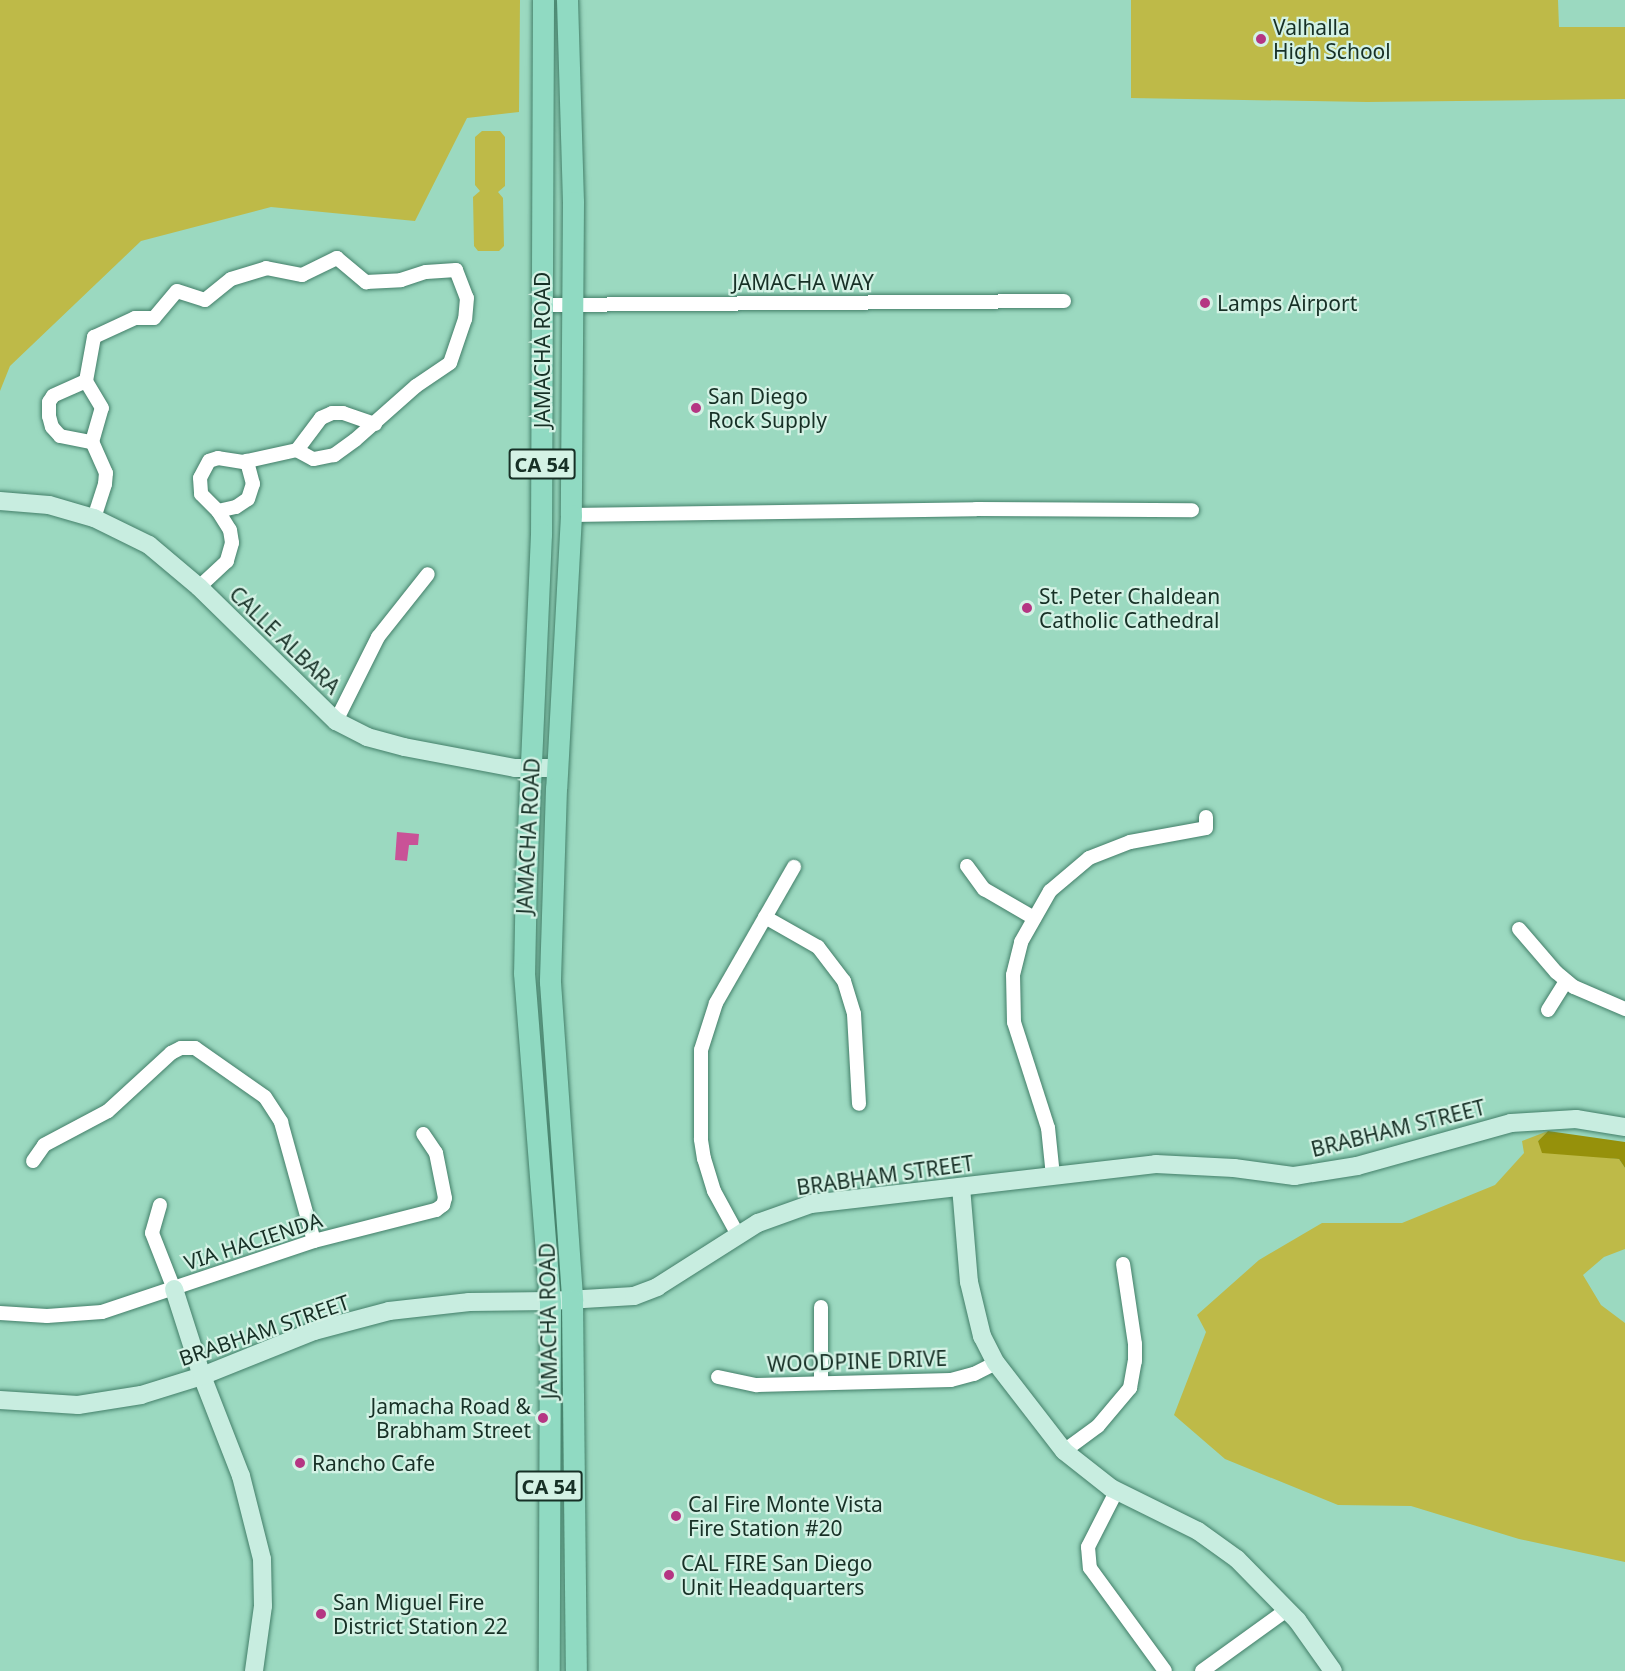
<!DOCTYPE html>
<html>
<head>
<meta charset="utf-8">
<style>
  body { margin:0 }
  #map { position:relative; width:1625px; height:1671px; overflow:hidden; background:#9bd9c0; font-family:"Noto Sans",sans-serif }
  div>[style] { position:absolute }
  .green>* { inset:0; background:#beba48 }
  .forest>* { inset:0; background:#96910b }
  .water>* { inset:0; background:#c95297 }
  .roads { filter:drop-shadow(0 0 2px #437f69) drop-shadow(0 0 2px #437f69) }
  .street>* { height:14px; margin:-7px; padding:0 7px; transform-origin:7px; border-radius:7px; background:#fff }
  .secondary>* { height:18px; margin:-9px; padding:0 9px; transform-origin:9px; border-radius:9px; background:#c8ede0 }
  .primary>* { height:21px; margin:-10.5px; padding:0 10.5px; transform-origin:10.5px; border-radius:10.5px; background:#90dac2 }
  .dots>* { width:16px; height:16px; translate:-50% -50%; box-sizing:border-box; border:3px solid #d4f2e5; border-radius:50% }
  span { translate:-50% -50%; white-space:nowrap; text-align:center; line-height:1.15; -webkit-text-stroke:4.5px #d4f2e5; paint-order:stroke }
  .shield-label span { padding:2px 4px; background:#d4f2e5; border:2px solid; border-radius:4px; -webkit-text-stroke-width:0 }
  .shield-label { font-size:20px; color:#173026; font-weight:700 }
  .poi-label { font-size:21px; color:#173026 }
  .left { translate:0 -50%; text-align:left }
  .right { translate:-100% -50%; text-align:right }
  .street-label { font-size:21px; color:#173026 }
</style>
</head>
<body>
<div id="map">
  <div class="green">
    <div style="clip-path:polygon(0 0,520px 0,519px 112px,467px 118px,415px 221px,271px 207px,141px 241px,10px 366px,0 391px)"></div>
    <div style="clip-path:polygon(1131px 0,1558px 0,1559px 27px,1625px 27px,1625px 99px,1367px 102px,1131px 98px)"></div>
    <div style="clip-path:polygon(482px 131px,500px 131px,505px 137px,505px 186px,498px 192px,503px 198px,504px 246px,499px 251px,478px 251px,474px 246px,473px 197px,480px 191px,475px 185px,475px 137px)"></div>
    <div style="clip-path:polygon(1548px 1131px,1538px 1141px,1585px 1155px,1619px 1159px,1625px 1168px,1625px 1249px,1604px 1257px,1583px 1275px,1601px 1305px,1625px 1323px,1625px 1562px,1519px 1539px,1411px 1506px,1338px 1505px,1225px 1459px,1174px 1415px,1206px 1332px,1197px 1315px,1259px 1260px,1322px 1223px,1402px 1223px,1495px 1185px,1524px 1153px,1522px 1141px)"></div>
  </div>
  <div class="forest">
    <div style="clip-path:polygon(1548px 1131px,1625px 1142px,1625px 1168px,1619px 1159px,1542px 1153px,1538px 1141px)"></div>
  </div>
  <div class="water">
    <div style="clip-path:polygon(397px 832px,419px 834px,418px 845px,409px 845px,407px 861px,395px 860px)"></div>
  </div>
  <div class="roads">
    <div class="street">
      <div style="left:543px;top:305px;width:521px;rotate:-0.44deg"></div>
      <div style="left:86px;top:381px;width:36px;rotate:156deg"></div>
      <div style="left:53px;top:396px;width:7px;rotate:124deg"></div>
      <div style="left:49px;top:402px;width:14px;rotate:90deg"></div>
      <div style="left:49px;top:416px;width:11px;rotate:75deg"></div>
      <div style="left:52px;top:427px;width:12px;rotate:48deg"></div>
      <div style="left:60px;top:436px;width:33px;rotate:11deg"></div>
      <div style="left:297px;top:450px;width:40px;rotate:-53deg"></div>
      <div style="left:321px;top:418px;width:12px;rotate:-24deg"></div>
      <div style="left:332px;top:413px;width:11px"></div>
      <div style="left:343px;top:413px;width:34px;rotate:19deg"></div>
      <div style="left:218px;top:511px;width:18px;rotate:-13deg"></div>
      <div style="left:236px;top:507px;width:14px;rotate:-34deg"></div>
      <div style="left:248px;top:499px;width:16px;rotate:-72deg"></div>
      <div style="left:253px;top:484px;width:24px;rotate:-105deg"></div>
      <div style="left:571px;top:515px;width:405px;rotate:-0.8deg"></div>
      <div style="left:976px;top:509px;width:216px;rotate:0.3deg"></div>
      <div style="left:94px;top:518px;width:36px;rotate:-72deg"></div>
      <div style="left:105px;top:484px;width:11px;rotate:-85deg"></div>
      <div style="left:106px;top:473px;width:34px;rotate:-114deg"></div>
      <div style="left:92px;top:442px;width:35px;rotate:-74deg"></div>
      <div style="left:102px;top:408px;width:31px;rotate:-121deg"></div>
      <div style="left:86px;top:381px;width:45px;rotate:-79.7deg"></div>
      <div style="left:94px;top:337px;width:45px;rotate:-24.9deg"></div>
      <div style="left:135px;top:318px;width:19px"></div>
      <div style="left:154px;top:318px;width:35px;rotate:-50deg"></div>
      <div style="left:177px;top:291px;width:29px;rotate:18deg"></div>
      <div style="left:205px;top:300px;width:33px;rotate:-39deg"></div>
      <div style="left:231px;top:279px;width:37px;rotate:-17deg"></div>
      <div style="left:266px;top:268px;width:37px;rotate:11deg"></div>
      <div style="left:302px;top:275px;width:39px;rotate:-26deg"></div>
      <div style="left:337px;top:258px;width:38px;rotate:40deg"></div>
      <div style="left:366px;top:282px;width:35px;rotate:-3deg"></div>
      <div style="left:401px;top:280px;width:26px;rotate:-18deg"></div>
      <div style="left:426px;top:272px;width:30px;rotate:-4deg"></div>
      <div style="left:456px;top:270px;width:30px;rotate:69deg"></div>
      <div style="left:467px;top:298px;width:21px;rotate:95deg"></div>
      <div style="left:465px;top:319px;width:46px;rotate:108.8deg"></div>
      <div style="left:450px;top:363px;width:41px;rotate:145.9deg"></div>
      <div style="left:416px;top:386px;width:81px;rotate:138.5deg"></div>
      <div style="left:355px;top:440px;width:26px;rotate:144deg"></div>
      <div style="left:334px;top:455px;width:21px;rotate:169deg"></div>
      <div style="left:313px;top:459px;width:18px;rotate:-151deg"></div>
      <div style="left:297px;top:450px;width:55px;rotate:167.5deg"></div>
      <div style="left:243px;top:462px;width:25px;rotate:-171deg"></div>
      <div style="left:218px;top:458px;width:9px;rotate:162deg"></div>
      <div style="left:209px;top:461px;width:19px;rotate:118deg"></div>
      <div style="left:200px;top:478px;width:16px;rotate:86deg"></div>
      <div style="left:201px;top:494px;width:24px;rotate:45deg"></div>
      <div style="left:218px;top:511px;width:22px;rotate:58deg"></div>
      <div style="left:230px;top:530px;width:13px;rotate:81deg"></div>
      <div style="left:232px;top:543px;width:19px;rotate:106deg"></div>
      <div style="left:227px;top:561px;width:38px;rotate:137deg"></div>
      <div style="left:336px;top:721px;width:94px;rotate:-63.4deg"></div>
      <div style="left:378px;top:637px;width:80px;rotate:-51.6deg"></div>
      <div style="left:967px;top:866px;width:29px;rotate:54deg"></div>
      <div style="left:984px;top:889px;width:58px;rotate:30.1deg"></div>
      <div style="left:765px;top:917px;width:61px;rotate:29.5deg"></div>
      <div style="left:818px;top:947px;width:43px;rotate:52.6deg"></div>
      <div style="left:844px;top:981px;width:34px;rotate:73deg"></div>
      <div style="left:854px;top:1014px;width:90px;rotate:86.8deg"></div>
      <div style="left:1519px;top:929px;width:57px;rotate:49.3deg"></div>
      <div style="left:1556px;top:972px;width:23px;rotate:40deg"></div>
      <div style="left:1574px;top:987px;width:56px;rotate:23.3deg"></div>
      <div style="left:1548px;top:1010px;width:34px;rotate:-58deg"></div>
      <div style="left:33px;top:1161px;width:19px;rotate:-55deg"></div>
      <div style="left:44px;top:1145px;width:72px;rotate:-28deg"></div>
      <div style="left:108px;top:1111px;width:86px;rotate:-42.6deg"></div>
      <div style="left:171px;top:1053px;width:11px;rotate:-27deg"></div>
      <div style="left:181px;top:1048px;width:14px"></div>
      <div style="left:195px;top:1048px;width:85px;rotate:35deg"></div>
      <div style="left:265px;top:1097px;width:30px;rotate:57deg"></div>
      <div style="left:281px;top:1122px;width:123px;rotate:74.5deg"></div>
      <div style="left:1053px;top:1176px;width:48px;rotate:-95.9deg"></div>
      <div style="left:1048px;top:1128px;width:111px;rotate:-107.8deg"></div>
      <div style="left:1014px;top:1022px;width:47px;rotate:-91.2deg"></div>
      <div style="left:1013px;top:975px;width:34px;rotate:-76deg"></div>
      <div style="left:1021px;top:942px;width:59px;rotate:-60.4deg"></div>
      <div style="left:1050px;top:891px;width:51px;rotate:-40.2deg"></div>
      <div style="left:1089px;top:858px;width:44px;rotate:-21.3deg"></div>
      <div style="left:1130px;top:842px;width:77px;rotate:-10.4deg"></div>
      <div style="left:1206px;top:828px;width:11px;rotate:-90deg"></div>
      <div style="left:160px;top:1205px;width:29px;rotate:106deg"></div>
      <div style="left:152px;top:1233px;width:60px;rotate:68.6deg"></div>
      <div style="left:738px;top:1235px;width:50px;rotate:-118.6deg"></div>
      <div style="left:714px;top:1191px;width:34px;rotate:-107deg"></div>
      <div style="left:704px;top:1159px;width:20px;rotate:-99deg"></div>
      <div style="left:701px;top:1139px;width:89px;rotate:-90deg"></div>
      <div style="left:701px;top:1050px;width:49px;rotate:-72.3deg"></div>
      <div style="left:716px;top:1003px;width:157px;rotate:-60.2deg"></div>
      <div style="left:821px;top:1307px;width:76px;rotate:90deg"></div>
      <div style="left:0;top:1313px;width:47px;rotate:3.7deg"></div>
      <div style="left:47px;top:1316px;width:55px;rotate:-4.2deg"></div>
      <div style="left:102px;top:1312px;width:224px;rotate:-18.5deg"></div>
      <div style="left:314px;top:1241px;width:126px;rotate:-14.3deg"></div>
      <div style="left:436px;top:1210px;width:9px;rotate:-36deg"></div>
      <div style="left:443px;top:1205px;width:7px;rotate:-74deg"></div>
      <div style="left:445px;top:1198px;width:46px;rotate:-101.3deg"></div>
      <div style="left:436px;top:1153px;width:23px;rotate:-124deg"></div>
      <div style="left:718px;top:1377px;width:40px;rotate:12deg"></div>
      <div style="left:757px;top:1385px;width:194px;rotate:-1.5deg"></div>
      <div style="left:951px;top:1380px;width:24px;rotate:-15deg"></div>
      <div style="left:974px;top:1374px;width:25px;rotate:-27deg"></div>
      <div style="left:1064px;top:1451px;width:42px;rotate:-36.3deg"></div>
      <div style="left:1098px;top:1426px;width:50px;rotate:-49.9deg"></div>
      <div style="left:1130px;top:1388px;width:27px;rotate:-80deg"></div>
      <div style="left:1135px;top:1361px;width:17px;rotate:-90deg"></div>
      <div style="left:1135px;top:1344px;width:81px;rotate:-98.5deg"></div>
      <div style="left:1117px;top:1490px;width:64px;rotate:117deg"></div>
      <div style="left:1088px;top:1547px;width:21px;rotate:85deg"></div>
      <div style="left:1090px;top:1568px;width:127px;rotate:53.9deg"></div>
      <div style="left:1202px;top:1671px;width:106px;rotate:-35.8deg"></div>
    </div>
    <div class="secondary">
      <div style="left:0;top:501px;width:49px;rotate:4.7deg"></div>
      <div style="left:49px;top:505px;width:47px;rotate:16.1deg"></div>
      <div style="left:94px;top:518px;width:61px;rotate:26.1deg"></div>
      <div style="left:149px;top:545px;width:65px;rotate:40deg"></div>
      <div style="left:199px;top:587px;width:192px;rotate:44.4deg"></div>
      <div style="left:336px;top:721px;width:35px;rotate:27deg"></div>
      <div style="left:367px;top:737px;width:38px;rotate:15deg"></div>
      <div style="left:404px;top:747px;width:113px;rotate:10.7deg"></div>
      <div style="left:515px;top:768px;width:42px"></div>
      <div style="left:961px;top:1187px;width:95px;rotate:85.2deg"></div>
      <div style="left:969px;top:1282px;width:56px;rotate:76.5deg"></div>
      <div style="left:982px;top:1336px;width:30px;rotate:63deg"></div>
      <div style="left:996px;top:1363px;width:111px;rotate:52.3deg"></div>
      <div style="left:1064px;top:1451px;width:60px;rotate:38.2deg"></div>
      <div style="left:1111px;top:1488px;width:97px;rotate:26.3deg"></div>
      <div style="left:1198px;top:1531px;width:48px;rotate:35.7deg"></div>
      <div style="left:1237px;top:1559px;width:86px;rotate:45.5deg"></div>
      <div style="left:1297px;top:1620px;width:62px;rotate:54.8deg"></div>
      <div style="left:174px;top:1289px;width:91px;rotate:72.2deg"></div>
      <div style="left:202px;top:1376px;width:107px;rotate:68.7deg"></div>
      <div style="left:241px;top:1476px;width:86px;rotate:75.8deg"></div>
      <div style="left:262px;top:1559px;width:47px;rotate:88.8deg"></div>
      <div style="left:263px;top:1606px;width:66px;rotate:97.9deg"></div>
      <div style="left:0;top:1400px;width:78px;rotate:3.7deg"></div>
      <div style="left:78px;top:1405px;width:64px;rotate:-9deg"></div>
      <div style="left:141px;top:1395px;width:64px;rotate:-17.3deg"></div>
      <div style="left:202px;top:1376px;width:121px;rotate:-21.9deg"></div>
      <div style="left:314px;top:1331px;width:78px;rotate:-14.9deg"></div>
      <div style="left:389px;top:1311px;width:81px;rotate:-6.4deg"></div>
      <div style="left:469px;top:1302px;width:81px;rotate:-0.7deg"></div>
      <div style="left:550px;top:1301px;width:84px;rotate:-3.4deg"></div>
      <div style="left:634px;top:1296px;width:25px;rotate:-21deg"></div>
      <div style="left:657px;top:1287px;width:120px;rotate:-32.4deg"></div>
      <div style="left:758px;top:1223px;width:56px;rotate:-19.7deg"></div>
      <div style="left:811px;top:1204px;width:347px;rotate:-6.6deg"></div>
      <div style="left:1156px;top:1164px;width:78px;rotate:2.9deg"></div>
      <div style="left:1234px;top:1168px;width:61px;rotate:7.6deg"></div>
      <div style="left:1294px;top:1176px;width:64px;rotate:-9deg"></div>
      <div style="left:1357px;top:1166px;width:160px;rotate:-15.6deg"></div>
      <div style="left:1511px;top:1123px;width:65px;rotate:-3.5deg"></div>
      <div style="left:1576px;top:1119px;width:50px;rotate:9.3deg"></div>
    </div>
    <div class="primary">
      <div style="left:543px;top:0;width:534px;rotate:90.21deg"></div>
      <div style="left:541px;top:534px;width:339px;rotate:92.5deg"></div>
      <div style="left:526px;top:873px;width:100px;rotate:91.1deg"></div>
      <div style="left:524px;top:973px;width:329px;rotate:85.5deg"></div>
      <div style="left:550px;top:1301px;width:370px;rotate:90.2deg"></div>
      <div style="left:567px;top:0;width:202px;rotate:88.3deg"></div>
      <div style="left:573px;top:202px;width:313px;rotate:90.4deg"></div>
      <div style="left:571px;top:515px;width:273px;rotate:93.1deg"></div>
      <div style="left:556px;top:788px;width:194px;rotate:91.8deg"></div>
      <div style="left:550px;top:982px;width:319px;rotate:86deg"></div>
      <div style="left:572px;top:1300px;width:371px;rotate:89.4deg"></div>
    </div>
  </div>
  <div class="dots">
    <div style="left:1261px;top:39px;background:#b53683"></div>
    <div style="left:1205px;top:303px;background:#b53683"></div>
    <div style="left:696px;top:408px;background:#b53683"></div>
    <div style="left:1027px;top:608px;background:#b53683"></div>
    <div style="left:543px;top:1418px;background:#b53683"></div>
    <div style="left:300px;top:1463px;background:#b53683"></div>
    <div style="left:676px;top:1516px;background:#b53683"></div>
    <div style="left:669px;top:1575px;background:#b53683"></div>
    <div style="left:321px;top:1614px;background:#b53683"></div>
  </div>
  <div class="shield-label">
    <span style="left:542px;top:464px">CA 54</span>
    <span style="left:549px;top:1486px">CA 54</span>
  </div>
  <div class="poi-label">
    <span class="left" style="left:1273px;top:39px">Valhalla<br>High School</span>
    <span class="left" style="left:1217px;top:303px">Lamps Airport</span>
    <span class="left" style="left:708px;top:408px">San Diego<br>Rock Supply</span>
    <span class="left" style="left:1039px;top:608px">St. Peter Chaldean<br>Catholic Cathedral</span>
    <span class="right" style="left:531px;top:1418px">Jamacha Road &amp;<br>Brabham Street</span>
    <span class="left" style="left:312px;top:1463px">Rancho Cafe</span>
    <span class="left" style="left:688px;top:1516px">Cal Fire Monte Vista<br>Fire Station #20</span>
    <span class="left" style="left:681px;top:1575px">CAL FIRE San Diego<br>Unit Headquarters</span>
    <span class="left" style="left:333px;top:1614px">San Miguel Fire<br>District Station 22</span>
  </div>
  <div class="street-label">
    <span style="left:803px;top:282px">JAMACHA WAY</span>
    <span style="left:542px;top:350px;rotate:-90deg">JAMACHA ROAD</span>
    <span style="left:285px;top:640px;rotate:44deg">CALLE ALBARA</span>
    <span style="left:528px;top:836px;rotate:-87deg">JAMACHA ROAD</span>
    <span style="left:1398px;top:1128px;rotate:-14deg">BRABHAM STREET</span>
    <span style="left:885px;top:1175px;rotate:-8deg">BRABHAM STREET</span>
    <span style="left:253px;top:1241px;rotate:-18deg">VIA HACIENDA</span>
    <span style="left:548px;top:1321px;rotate:-91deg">JAMACHA ROAD</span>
    <span style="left:264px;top:1330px;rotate:-19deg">BRABHAM STREET</span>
    <span style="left:857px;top:1361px;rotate:-2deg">WOODPINE DRIVE</span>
  </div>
</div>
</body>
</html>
